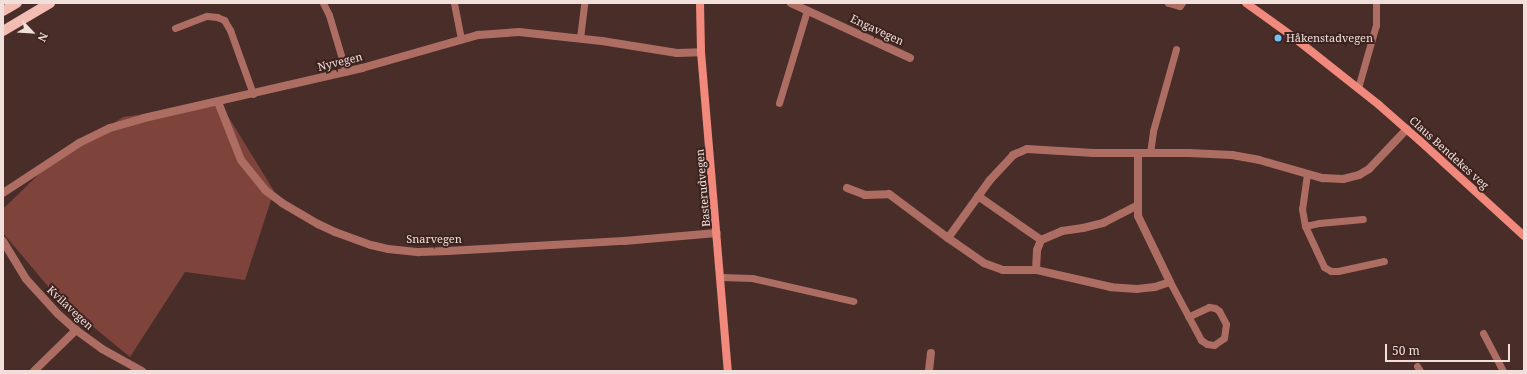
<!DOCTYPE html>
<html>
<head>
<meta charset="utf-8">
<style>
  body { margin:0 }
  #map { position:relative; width:1527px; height:374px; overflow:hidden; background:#482d29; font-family:"Noto Serif",serif }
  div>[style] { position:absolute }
  .green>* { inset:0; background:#7e443c }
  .lane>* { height:7px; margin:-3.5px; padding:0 3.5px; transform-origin:3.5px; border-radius:3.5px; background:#ae6d63 }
  .street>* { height:8px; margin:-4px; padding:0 4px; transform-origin:4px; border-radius:4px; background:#ae6d63 }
  .secondary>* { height:8px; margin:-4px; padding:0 4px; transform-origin:4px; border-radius:4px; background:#f18a7c }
  .primary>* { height:10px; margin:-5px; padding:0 5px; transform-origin:5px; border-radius:5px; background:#f3bdb4 }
  .dots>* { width:11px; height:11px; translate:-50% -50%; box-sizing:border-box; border:2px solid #3d231f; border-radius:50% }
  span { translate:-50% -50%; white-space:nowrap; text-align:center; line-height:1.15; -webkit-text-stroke:4px #3d231f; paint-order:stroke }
  .street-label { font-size:11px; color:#f1dfdc }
  .poi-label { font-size:11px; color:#f1dfdc }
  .left { translate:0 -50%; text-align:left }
  .frame { position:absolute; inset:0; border:4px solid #f1dfdc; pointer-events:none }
  .north { position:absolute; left:12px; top:12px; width:40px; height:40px; -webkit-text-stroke:3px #3d231f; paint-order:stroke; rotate:115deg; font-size:11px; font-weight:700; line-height:16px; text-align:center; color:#f1dfdc }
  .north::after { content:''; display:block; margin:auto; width:14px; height:18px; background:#f1dfdc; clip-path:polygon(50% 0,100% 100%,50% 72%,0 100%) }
  .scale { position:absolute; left:1385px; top:344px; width:125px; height:18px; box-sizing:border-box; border:2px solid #f1dfdc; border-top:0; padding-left:5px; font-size:12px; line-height:14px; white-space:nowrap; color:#f1dfdc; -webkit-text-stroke:3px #3d231f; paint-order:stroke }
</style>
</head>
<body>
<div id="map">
  <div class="green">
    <div style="clip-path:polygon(222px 103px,226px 113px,274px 191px,245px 280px,185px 272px,130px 357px,57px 297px,3px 233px,3px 209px,41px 172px,123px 117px)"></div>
  </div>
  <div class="lane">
    <div style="left:323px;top:3px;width:13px;rotate:63deg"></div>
    <div style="left:329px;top:15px;width:59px;rotate:73.4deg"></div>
    <div style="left:454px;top:3px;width:37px;rotate:79deg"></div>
    <div style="left:175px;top:28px;width:34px;rotate:-21deg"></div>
    <div style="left:207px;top:16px;width:10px;rotate:6deg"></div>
    <div style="left:217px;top:17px;width:8px;rotate:23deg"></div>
    <div style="left:224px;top:20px;width:12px;rotate:59deg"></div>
    <div style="left:230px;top:30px;width:68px;rotate:70.2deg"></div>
    <div style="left:580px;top:38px;width:35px;rotate:-83deg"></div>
    <div style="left:1358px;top:88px;width:66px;rotate:-74.1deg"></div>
    <div style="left:1376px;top:25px;width:22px;rotate:-90deg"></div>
    <div style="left:779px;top:103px;width:97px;rotate:-73.2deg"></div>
    <div style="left:1150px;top:153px;width:22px;rotate:-82deg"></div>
    <div style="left:1153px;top:131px;width:85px;rotate:-74.3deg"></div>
    <div style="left:1307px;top:174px;width:35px;rotate:98deg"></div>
    <div style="left:1302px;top:209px;width:17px;rotate:80deg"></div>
    <div style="left:1305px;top:226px;width:45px;rotate:65.1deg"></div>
    <div style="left:1324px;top:267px;width:8px;rotate:30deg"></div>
    <div style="left:1331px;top:271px;width:7px"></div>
    <div style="left:1338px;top:271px;width:47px;rotate:-12.3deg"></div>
    <div style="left:1305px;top:226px;width:14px;rotate:-12deg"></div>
    <div style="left:1319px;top:223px;width:44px;rotate:-5.2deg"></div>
    <div style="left:721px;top:277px;width:31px;rotate:2deg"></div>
    <div style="left:752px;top:278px;width:104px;rotate:12.8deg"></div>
    <div style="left:1170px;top:282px;width:66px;rotate:61.9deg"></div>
    <div style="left:1201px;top:340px;width:7px;rotate:34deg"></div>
    <div style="left:1207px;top:344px;width:7px;rotate:8deg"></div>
    <div style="left:1214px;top:345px;width:12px;rotate:-35deg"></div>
    <div style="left:1224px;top:338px;width:14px;rotate:-82deg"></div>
    <div style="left:1226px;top:324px;width:15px;rotate:-118deg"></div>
    <div style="left:1219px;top:311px;width:5px;rotate:-143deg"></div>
    <div style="left:1215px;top:308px;width:6px;rotate:-171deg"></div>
    <div style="left:1209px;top:307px;width:23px;rotate:155deg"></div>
    <div style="left:1483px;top:333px;width:43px;rotate:62.2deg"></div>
    <div style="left:1417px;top:366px;width:6px;rotate:59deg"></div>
  </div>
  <div class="street">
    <div style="left:791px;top:3px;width:131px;rotate:24.8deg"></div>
    <div style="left:1169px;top:3px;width:11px;rotate:15deg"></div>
    <div style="left:1180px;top:6px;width:4px;rotate:-56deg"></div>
    <div style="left:218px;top:102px;width:62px;rotate:68.4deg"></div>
    <div style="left:241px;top:160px;width:38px;rotate:51deg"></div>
    <div style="left:265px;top:190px;width:21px;rotate:37deg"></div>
    <div style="left:282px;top:203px;width:42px;rotate:30.3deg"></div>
    <div style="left:318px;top:224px;width:19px;rotate:25deg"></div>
    <div style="left:335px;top:232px;width:38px;rotate:20deg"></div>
    <div style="left:371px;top:245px;width:17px;rotate:13deg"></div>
    <div style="left:388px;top:249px;width:31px;rotate:6deg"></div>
    <div style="left:419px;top:252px;width:29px;rotate:-2deg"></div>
    <div style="left:448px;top:251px;width:176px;rotate:-3.3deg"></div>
    <div style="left:624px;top:241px;width:93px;rotate:-4.9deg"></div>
    <div style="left:1138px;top:153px;width:63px;rotate:90deg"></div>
    <div style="left:1138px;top:216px;width:73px;rotate:64.1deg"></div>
    <div style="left:1170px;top:282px;width:16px;rotate:162deg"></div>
    <div style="left:1155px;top:287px;width:18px;rotate:174deg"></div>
    <div style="left:1137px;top:289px;width:26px;rotate:-176deg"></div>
    <div style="left:1111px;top:287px;width:77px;rotate:-167.2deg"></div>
    <div style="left:1036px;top:270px;width:33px;rotate:180deg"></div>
    <div style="left:1003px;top:270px;width:20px;rotate:-160deg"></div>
    <div style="left:984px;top:263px;width:44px;rotate:-145.2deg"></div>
    <div style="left:948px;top:238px;width:72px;rotate:-54.1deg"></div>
    <div style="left:990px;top:180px;width:34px;rotate:-47deg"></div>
    <div style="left:1013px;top:155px;width:15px;rotate:-23deg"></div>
    <div style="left:1027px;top:149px;width:67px;rotate:3.4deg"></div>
    <div style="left:1094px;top:153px;width:95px"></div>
    <div style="left:1189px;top:153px;width:43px;rotate:2.7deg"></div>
    <div style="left:1232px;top:155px;width:27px;rotate:10deg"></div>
    <div style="left:1259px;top:160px;width:66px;rotate:15.9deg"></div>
    <div style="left:1322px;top:178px;width:21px;rotate:3deg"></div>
    <div style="left:1343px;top:179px;width:16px;rotate:-14deg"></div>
    <div style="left:1359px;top:175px;width:12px;rotate:-31deg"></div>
    <div style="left:1369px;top:169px;width:55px;rotate:-46.5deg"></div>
    <div style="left:847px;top:188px;width:19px;rotate:21deg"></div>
    <div style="left:865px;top:195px;width:24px;rotate:-2deg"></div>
    <div style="left:889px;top:194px;width:74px;rotate:36.7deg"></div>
    <div style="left:3px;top:193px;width:91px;rotate:-33.3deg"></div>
    <div style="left:79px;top:143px;width:34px;rotate:-26deg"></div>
    <div style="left:110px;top:128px;width:35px;rotate:-16deg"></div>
    <div style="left:144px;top:118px;width:224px;rotate:-12.9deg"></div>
    <div style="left:362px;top:68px;width:121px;rotate:-15.9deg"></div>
    <div style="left:478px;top:35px;width:41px;rotate:-4.2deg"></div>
    <div style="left:519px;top:32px;width:83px;rotate:6.2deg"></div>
    <div style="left:602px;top:41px;width:76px;rotate:9.1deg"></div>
    <div style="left:677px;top:53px;width:24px;rotate:-2deg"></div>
    <div style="left:978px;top:196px;width:77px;rotate:34.9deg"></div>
    <div style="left:3px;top:241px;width:44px;rotate:58.8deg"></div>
    <div style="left:26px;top:279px;width:47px;rotate:47.6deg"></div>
    <div style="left:58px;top:314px;width:24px;rotate:42deg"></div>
    <div style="left:76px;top:330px;width:32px;rotate:36deg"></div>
    <div style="left:102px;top:349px;width:46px;rotate:28.8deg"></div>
    <div style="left:1036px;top:270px;width:20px;rotate:-87deg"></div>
    <div style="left:1037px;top:250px;width:11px;rotate:-68deg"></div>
    <div style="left:1041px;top:240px;width:23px;rotate:-23deg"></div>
    <div style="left:1062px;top:231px;width:21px;rotate:-8deg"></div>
    <div style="left:1083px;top:228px;width:21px;rotate:-14deg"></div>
    <div style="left:1103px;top:223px;width:39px;rotate:-27deg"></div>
    <div style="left:34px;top:371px;width:59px;rotate:-44.3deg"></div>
    <div style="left:929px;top:371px;width:18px;rotate:-84deg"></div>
  </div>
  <div class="secondary">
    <div style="left:700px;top:3px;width:49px;rotate:88.8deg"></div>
    <div style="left:701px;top:52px;width:320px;rotate:85.2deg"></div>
    <div style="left:1246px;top:3px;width:57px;rotate:35.7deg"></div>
    <div style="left:1292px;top:36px;width:111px;rotate:38.4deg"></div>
    <div style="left:1379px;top:105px;width:53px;rotate:41.2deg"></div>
    <div style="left:1419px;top:140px;width:142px;rotate:42.4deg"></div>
  </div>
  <div class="primary">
    <div style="left:3px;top:11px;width:16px;rotate:-30deg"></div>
    <div style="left:3px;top:31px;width:55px;rotate:-30.8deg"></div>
  </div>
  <div class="dots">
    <div style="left:1278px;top:38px;background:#71c1f5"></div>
  </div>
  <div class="street-label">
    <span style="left:877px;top:30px;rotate:25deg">Engavegen</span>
    <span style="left:340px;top:62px;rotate:-14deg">Nyvegen</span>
    <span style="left:1449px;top:153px;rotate:42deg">Claus Bendekes veg</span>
    <span style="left:703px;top:188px;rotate:-95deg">Basterudvegen</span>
    <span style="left:434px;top:239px">Snarvegen</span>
    <span style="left:70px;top:308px;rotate:43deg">Kvilavegen</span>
  </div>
  <div class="poi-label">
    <span class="left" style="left:1286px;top:38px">Håkenstadvegen</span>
  </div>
  <div class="frame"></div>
  <div class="north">N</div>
  <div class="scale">50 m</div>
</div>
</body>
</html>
